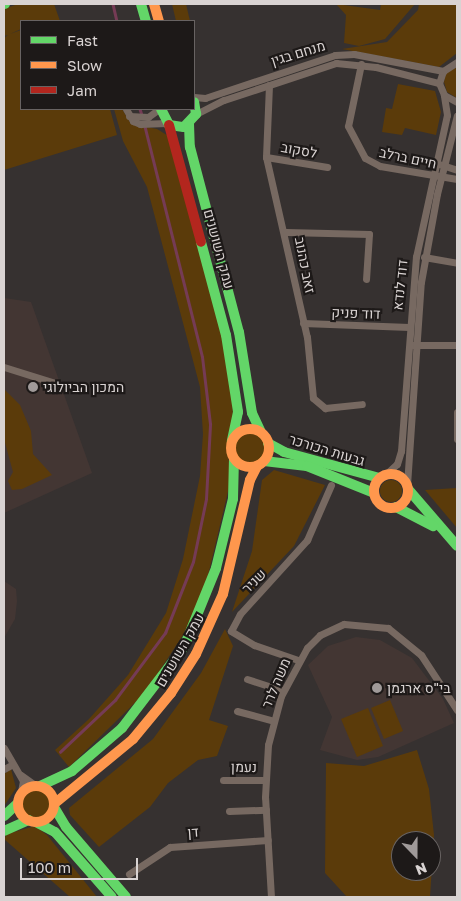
<!DOCTYPE html>
<html>
<head>
<meta charset="utf-8">
<style>
  body { margin:0 }
  #map { position:relative; width:461px; height:901px; overflow:hidden; background:#363130; font-family:"Golos Text",Heebo,sans-serif }
  div>[style] { position:absolute }
  .built>* { inset:0; background:#433633 }
  .green>* { inset:0; background:#5b3b0a }
  .round { border-radius:50% }
  .stream>* { height:2.5px; margin:-1.25px; padding:0 1.25px; transform-origin:1.25px; border-radius:1.25px; background:#753b55 }
  .street>* { height:7px; margin:-3.5px; padding:0 3.5px; transform-origin:3.5px; border-radius:3.5px; background:#776961 }
  .fast>* { height:10px; margin:-5px; padding:0 5px; transform-origin:5px; border-radius:5px; background:#63d668 }
  .slow>* { height:10px; margin:-5px; padding:0 5px; transform-origin:5px; border-radius:5px; background:#ff974d }
  .slow>.ring { margin:-5px; padding:0; box-sizing:content-box; background:none; border:10px solid #ff974d; border-radius:50% }
  .jam>* { height:10px; margin:-5px; padding:0 5px; transform-origin:5px; border-radius:5px; background:#b3261e }
  .dots>* { width:14px; height:14px; translate:-50% -50%; box-sizing:border-box; border:2px solid #1d1918; border-radius:50% }
  span { translate:-50% -50%; white-space:nowrap; text-align:center; line-height:1.15; -webkit-text-stroke:4.5px #1d1918; paint-order:stroke }
  .street-label { font-size:14px; color:#d9d3d2 }
  .poi-label { font-size:14px; color:#d9d3d2 }
  .left { translate:0 -50%; text-align:left }
  .frame { position:absolute; inset:0; border:5px solid #d9d3d2; pointer-events:none }
  .legend { position:absolute; left:20px; top:20px; width:175px; height:90px; box-sizing:border-box; background:#1d1918; border:1px solid #686362; margin:0; padding:6px 9px; list-style:none; font-size:15px; color:#d9d3d2 }
  .legend li { display:flex; align-items:center; gap:10px; height:25px }
  .legend b { width:25px; border:1px solid #686362 }
  .north { position:absolute; left:391px; top:831px; width:50px; height:50px; box-sizing:border-box; background:#1d1918; border:1px solid #686362; border-radius:50%; rotate:158deg; font-size:14px; font-weight:700; line-height:20px; text-align:center; color:#d9d3d2 }
  .north::after { content:''; display:block; margin:auto; width:18px; height:22px; background:#a09a99; clip-path:polygon(50% 0,100% 100%,50% 72%,0 100%) }
  .scale { position:absolute; left:20px; top:858px; width:118px; height:22px; box-sizing:border-box; border:2px solid #d9d3d2; border-top:0; padding-left:6px; font-size:15px; line-height:18px; white-space:nowrap; color:#d9d3d2; -webkit-text-stroke:4px #1d1918; paint-order:stroke }
</style>
</head>
<body>
<div id="map">
  <div class="built">
    <div style="clip-path:polygon(4px 298px,31px 302px,92px 473px,4px 513px)"></div>
    <div style="clip-path:polygon(4px 581px,16px 589px,17px 601px,15px 619px,4px 638px)"></div>
    <div style="clip-path:polygon(356px 637px,380px 640px,412px 658px,443px 699px,454px 723px,378px 757px,357px 760px,320px 750px,332px 717px,308px 665px,328px 646px)"></div>
  </div>
  <div class="green">
    <div style="clip-path:polygon(18px 4px,54px 4px,60px 21px,21px 21px,21px 29px,10px 34px,21px 30px,21px 109px,110px 109px,117px 135px,4px 170px,4px 38px,8px 35px,4px 36px,4px 9px)"></div>
    <div style="clip-path:polygon(172px 4px,186px 4px,190px 21px,176px 21px)"></div>
    <div style="clip-path:polygon(336px 4px,380px 10px,381px 4px,415px 4px,385px 39px,359px 46px,344px 43px,346px 15px)"></div>
    <div style="clip-path:polygon(419px 4px,457px 4px,457px 53px,439px 67px,342px 49px,387px 42px,418px 10px)"></div>
    <div style="clip-path:polygon(457px 67px,457px 98px,447px 92px,444px 82px,446px 73px)"></div>
    <div style="clip-path:polygon(398px 84px,435px 91px,441px 112px,436px 135px,405px 128px,402px 135px,382px 132px,386px 108px,392px 109px)"></div>
    <div style="clip-path:polygon(114px 109px,122px 109px,131px 124px,157px 129px,170px 137px,227px 352px,232px 391px,233px 419px,227px 446px,231px 479px,206px 584px,187px 629px,145px 693px,69px 767px,55px 750px,89px 719px,128px 675px,166px 613px,183px 559px,200px 476px,203px 434px,200px 387px,147px 187px,123px 141px)"></div>
    <div style="clip-path:polygon(4px 389px,20px 405px,31px 431px,33px 454px,52px 475px,22px 489px,12px 490px,8px 481px,13px 472px,4px 439px)"></div>
    <div class="round" style="left:233px;top:431px;width:34px;height:34px"></div>
    <div style="clip-path:polygon(274px 470px,325px 485px,294px 546px,232px 612px,252px 551px,262px 480px)"></div>
    <div class="round" style="left:380px;top:480px;width:22px;height:22px"></div>
    <div style="clip-path:polygon(457px 488px,457px 528px,425px 490px)"></div>
    <div style="clip-path:polygon(225px 629px,233px 646px,209px 720px,228px 726px,217px 756px,198px 760px,168px 783px,150px 807px,99px 847px,70px 815px,69px 808px,153px 739px,201px 673px)"></div>
    <div style="clip-path:polygon(390px 700px,403px 731px,384px 739px,371px 708px)"></div>
    <div style="clip-path:polygon(368px 708px,383px 746px,357px 757px,341px 719px)"></div>
    <div style="clip-path:polygon(evenodd,417px 750px,429px 789px,434px 835px,430px 897px,347px 897px,325px 873px,326px 763px,364px 766px,417px 750px,401px 841px,431px 841px,431px 871px,401px 871px,401px 841px)"></div>
    <div style="clip-path:polygon(11px 769px,16px 788px,4px 806px,4px 774px)"></div>
    <div class="round" style="left:22px;top:790px;width:28px;height:28px"></div>
    <div style="clip-path:polygon(35px 826px,47px 835px,97px 897px,70px 897px,4px 839px,7px 834px)"></div>
  </div>
  <div class="stream">
    <div style="left:113px;top:4px;width:17px;rotate:77deg"></div>
    <div style="left:140px;top:109px;width:6px;rotate:72deg"></div>
    <div style="left:60px;top:752px;width:76px;rotate:-43.4deg"></div>
    <div style="left:115px;top:700px;width:84px;rotate:-53.3deg"></div>
    <div style="left:165px;top:633px;width:76px;rotate:-68.5deg"></div>
    <div style="left:193px;top:562px;width:64px;rotate:-78.3deg"></div>
    <div style="left:206px;top:499px;width:75px;rotate:-86.9deg"></div>
    <div style="left:210px;top:424px;width:67px;rotate:-96.8deg"></div>
    <div style="left:202px;top:357px;width:239px;rotate:-104deg"></div>
  </div>
  <div class="street">
    <div style="left:457px;top:62px;width:17px;rotate:147deg"></div>
    <div style="left:443px;top:71px;width:13px;rotate:108deg"></div>
    <div style="left:439px;top:83px;width:13px;rotate:67deg"></div>
    <div style="left:444px;top:95px;width:15px;rotate:28deg"></div>
    <div style="left:361px;top:64px;width:63px;rotate:101.8deg"></div>
    <div style="left:348px;top:126px;width:36px;rotate:62deg"></div>
    <div style="left:365px;top:158px;width:17px;rotate:28deg"></div>
    <div style="left:380px;top:166px;width:78px;rotate:9.6deg"></div>
    <div style="left:269px;top:85px;width:72px;rotate:92.4deg"></div>
    <div style="left:266px;top:157px;width:185px;rotate:77.2deg"></div>
    <div style="left:307px;top:337px;width:61px;rotate:84.4deg"></div>
    <div style="left:313px;top:398px;width:16px;rotate:40deg"></div>
    <div style="left:325px;top:408px;width:37px;rotate:-6deg"></div>
    <div style="left:194px;top:97px;width:11px;rotate:5deg"></div>
    <div style="left:205px;top:98px;width:137px;rotate:-18.3deg"></div>
    <div style="left:335px;top:55px;width:19px;rotate:-3deg"></div>
    <div style="left:354px;top:54px;width:91px;rotate:10.8deg"></div>
    <div style="left:126px;top:109px;width:14px;rotate:60deg"></div>
    <div style="left:133px;top:121px;width:8px;rotate:23deg"></div>
    <div style="left:140px;top:124px;width:26px;rotate:-2deg"></div>
    <div style="left:196px;top:114px;width:31px;rotate:-27deg"></div>
    <div style="left:224px;top:100px;width:118px;rotate:-18.3deg"></div>
    <div style="left:336px;top:63px;width:40px;rotate:5.7deg"></div>
    <div style="left:376px;top:67px;width:65px;rotate:14.3deg"></div>
    <div style="left:129px;top:116px;width:19px;rotate:3deg"></div>
    <div style="left:148px;top:117px;width:14px;rotate:-36deg"></div>
    <div style="left:266px;top:157px;width:62px;rotate:9.3deg"></div>
    <div style="left:439px;top:164px;width:19px;rotate:18deg"></div>
    <div style="left:286px;top:232px;width:83px;rotate:1.4deg"></div>
    <div style="left:369px;top:234px;width:45px;rotate:93.8deg"></div>
    <div style="left:424px;top:257px;width:34px;rotate:10deg"></div>
    <div style="left:303px;top:323px;width:106px;rotate:2.2deg"></div>
    <div style="left:413px;top:345px;width:44px"></div>
    <div style="left:4px;top:367px;width:53px;rotate:17.4deg"></div>
    <div style="left:457px;top:412px;width:27px;rotate:90deg"></div>
    <div style="left:385px;top:475px;width:16px;rotate:-43deg"></div>
    <div style="left:397px;top:464px;width:14px;rotate:-73deg"></div>
    <div style="left:401px;top:451px;width:195px;rotate:-85.6deg"></div>
    <div style="left:416px;top:257px;width:145px;rotate:-77.7deg"></div>
    <div style="left:447px;top:115px;width:20px;rotate:-99deg"></div>
    <div style="left:407px;top:485px;width:203px;rotate:-86.1deg"></div>
    <div style="left:421px;top:282px;width:89px;rotate:-79.7deg"></div>
    <div style="left:437px;top:194px;width:81px;rotate:-75.8deg"></div>
    <div style="left:298px;top:660px;width:46px;rotate:-161.2deg"></div>
    <div style="left:254px;top:645px;width:27px;rotate:-149deg"></div>
    <div style="left:231px;top:631px;width:19px;rotate:-62deg"></div>
    <div style="left:240px;top:614px;width:100px;rotate:-47.8deg"></div>
    <div style="left:307px;top:540px;width:60px;rotate:-66.4deg"></div>
    <div style="left:247px;top:679px;width:38px;rotate:18deg"></div>
    <div style="left:237px;top:711px;width:38px;rotate:15deg"></div>
    <div style="left:4px;top:748px;width:38px;rotate:60deg"></div>
    <div style="left:23px;top:781px;width:15px;rotate:101deg"></div>
    <div style="left:4px;top:769px;width:10px;rotate:-29deg"></div>
    <div style="left:21px;top:775px;width:19px;rotate:36deg"></div>
    <div style="left:223px;top:780px;width:42px"></div>
    <div style="left:229px;top:811px;width:37px;rotate:-2deg"></div>
    <div style="left:129px;top:874px;width:49px;rotate:-33.4deg"></div>
    <div style="left:170px;top:847px;width:98px;rotate:-4.1deg"></div>
    <div style="left:271px;top:897px;width:100px;rotate:-93.4deg"></div>
    <div style="left:265px;top:797px;width:52px;rotate:-86.7deg"></div>
    <div style="left:268px;top:745px;width:51px;rotate:-75.1deg"></div>
    <div style="left:281px;top:696px;width:55px;rotate:-61.6deg"></div>
    <div style="left:307px;top:648px;width:18px;rotate:-45deg"></div>
    <div style="left:320px;top:635px;width:26px;rotate:-25deg"></div>
    <div style="left:344px;top:624px;width:44px;rotate:5.2deg"></div>
    <div style="left:388px;top:628px;width:43px;rotate:39.3deg"></div>
    <div style="left:421px;top:655px;width:66px;rotate:56.8deg"></div>
  </div>
  <div class="fast">
    <div style="left:4px;top:4px;width:1px"></div>
    <div style="left:141px;top:4px;width:18px;rotate:74deg"></div>
    <div style="left:161px;top:109px;width:18px;rotate:63deg"></div>
    <div style="left:169px;top:125px;width:15px;rotate:8deg"></div>
    <div style="left:184px;top:127px;width:18px;rotate:-47deg"></div>
    <div style="left:196px;top:114px;width:12px;rotate:-99deg"></div>
    <div style="left:189px;top:124px;width:23px;rotate:88deg"></div>
    <div style="left:190px;top:147px;width:191px;rotate:75.2deg"></div>
    <div style="left:239px;top:332px;width:82px;rotate:80.9deg"></div>
    <div style="left:252px;top:413px;width:21px;rotate:65deg"></div>
    <div style="left:201px;top:242px;width:96px;rotate:75deg"></div>
    <div style="left:226px;top:335px;width:78px;rotate:81.1deg"></div>
    <div style="left:238px;top:412px;width:30px;rotate:102deg"></div>
    <div style="left:268px;top:443px;width:18px;rotate:29deg"></div>
    <div style="left:284px;top:452px;width:99px;rotate:15.2deg"></div>
    <div style="left:264px;top:461px;width:43px;rotate:6.6deg"></div>
    <div style="left:307px;top:466px;width:72px;rotate:21.9deg"></div>
    <div style="left:408px;top:489px;width:75px;rotate:49.3deg"></div>
    <div style="left:396px;top:507px;width:42px;rotate:27.2deg"></div>
    <div style="left:40px;top:786px;width:35px;rotate:-25deg"></div>
    <div style="left:72px;top:771px;width:66px;rotate:-40.7deg"></div>
    <div style="left:122px;top:728px;width:102px;rotate:-52.6deg"></div>
    <div style="left:184px;top:647px;width:85px;rotate:-67.9deg"></div>
    <div style="left:216px;top:568px;width:71px;rotate:-76.2deg"></div>
    <div style="left:233px;top:499px;width:40px;rotate:-88.6deg"></div>
    <div style="left:54px;top:807px;width:23px;rotate:59deg"></div>
    <div style="left:66px;top:827px;width:92px;rotate:49.4deg"></div>
    <div style="left:4px;top:816px;width:19px;rotate:-43deg"></div>
    <div style="left:36px;top:822px;width:21px;rotate:28deg"></div>
    <div style="left:55px;top:832px;width:86px;rotate:48.8deg"></div>
    <div style="left:4px;top:831px;width:27px;rotate:-24deg"></div>
  </div>
  <div class="slow">
    <div style="left:154px;top:4px;width:18px;rotate:74deg"></div>
    <div class="ring" style="left:231px;top:429px;width:28px;height:28px"></div>
    <div class="ring" style="left:374px;top:474px;width:24px;height:24px"></div>
    <div class="ring" style="left:18px;top:786px;width:26px;height:26px"></div>
    <div style="left:54px;top:804px;width:102px;rotate:-39.4deg"></div>
    <div style="left:133px;top:739px;width:60px;rotate:-50.4deg"></div>
    <div style="left:171px;top:693px;width:46px;rotate:-57.3deg"></div>
    <div style="left:196px;top:654px;width:66px;rotate:-65.8deg"></div>
    <div style="left:223px;top:594px;width:117px;rotate:-76.7deg"></div>
    <div style="left:250px;top:480px;width:16px;rotate:-63deg"></div>
  </div>
  <div class="jam">
    <div style="left:169px;top:125px;width:121px;rotate:74.7deg"></div>
  </div>
  <div class="dots">
    <div style="left:33px;top:387px;background:#a09a99"></div>
    <div style="left:377px;top:688px;background:#a09a99"></div>
  </div>
  <div class="street-label">
    <span style="left:298px;top:53px;rotate:-17deg">מנחם בגין</span>
    <span style="left:299px;top:150px;rotate:10deg">לסקוב</span>
    <span style="left:408px;top:158px;rotate:12deg">חיים ברלב</span>
    <span style="left:219px;top:249px;rotate:75deg">עמק השושנים</span>
    <span style="left:305px;top:265px;rotate:79deg">זאב כהנוב</span>
    <span style="left:400px;top:285px;rotate:-84deg">דוד לנדא</span>
    <span style="left:356px;top:313px;rotate:2deg">דוד פניק</span>
    <span style="left:327px;top:450px;rotate:17deg">גבעות הכורכר</span>
    <span style="left:254px;top:581px;rotate:-45deg">שניר</span>
    <span style="left:180px;top:650px;rotate:-60deg">עמק השושנים</span>
    <span style="left:276px;top:683px;rotate:-67deg">משה לרר</span>
    <span style="left:244px;top:767px;rotate:1deg">נעמן</span>
    <span style="left:193px;top:832px;rotate:-4deg">דן</span>
  </div>
  <div class="poi-label">
    <span class="left" style="left:43px;top:387px">המכון הביולוגי</span>
    <span class="left" style="left:387px;top:688px">בי"ס ארגמן</span>
  </div>
  <div class="frame"></div>
  <ul class="legend">
  <li><b style="height:6px;background:#63d668"></b>Fast</li>
  <li><b style="height:6px;background:#ff974d"></b>Slow</li>
  <li><b style="height:6px;background:#b3261e"></b>Jam</li>
  </ul>
  <div class="north">N</div>
  <div class="scale">100 m</div>
</div>
</body>
</html>
